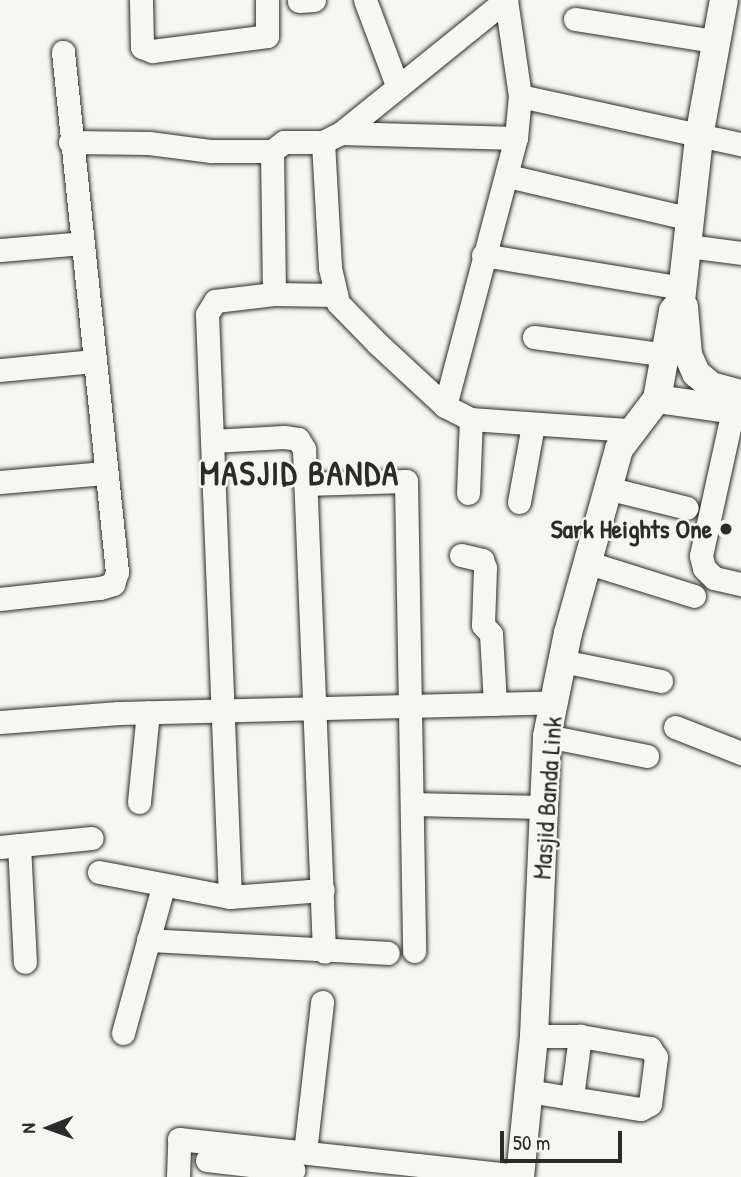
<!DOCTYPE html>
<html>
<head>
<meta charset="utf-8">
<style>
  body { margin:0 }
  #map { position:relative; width:741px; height:1177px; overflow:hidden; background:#f6f6f2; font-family:"Patrick Hand",sans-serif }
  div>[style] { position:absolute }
  .roads { filter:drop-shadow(0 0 2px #2b2b2b) drop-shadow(0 0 2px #2b2b2b) }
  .minor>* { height:23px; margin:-11.5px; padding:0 11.5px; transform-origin:11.5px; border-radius:11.5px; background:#f6f6f2 }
  .major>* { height:28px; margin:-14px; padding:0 14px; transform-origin:14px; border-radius:14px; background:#f6f6f2 }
  .dots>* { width:19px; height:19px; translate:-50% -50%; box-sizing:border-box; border:4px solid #f6f6f2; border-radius:50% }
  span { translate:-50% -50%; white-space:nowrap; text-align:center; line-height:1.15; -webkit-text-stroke:5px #f6f6f2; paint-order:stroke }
  .poi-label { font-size:26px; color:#2b2b2b; font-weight:700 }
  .right { translate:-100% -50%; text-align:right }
  .street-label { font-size:26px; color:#2b2b2b }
  .district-label { font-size:33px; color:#2b2b2b; font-weight:700; letter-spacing:2px }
  .north { position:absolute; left:14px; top:1093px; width:70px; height:70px; -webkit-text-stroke:5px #f6f6f2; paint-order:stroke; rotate:269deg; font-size:19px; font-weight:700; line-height:28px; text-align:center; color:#2b2b2b }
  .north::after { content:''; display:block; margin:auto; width:24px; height:32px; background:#2b2b2b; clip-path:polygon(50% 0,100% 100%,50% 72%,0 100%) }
  .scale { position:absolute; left:500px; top:1131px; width:122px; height:32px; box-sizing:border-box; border:4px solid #2b2b2b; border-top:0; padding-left:9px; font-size:21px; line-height:24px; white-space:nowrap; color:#2b2b2b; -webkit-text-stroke:5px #f6f6f2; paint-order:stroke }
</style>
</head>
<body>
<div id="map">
  <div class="roads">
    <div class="minor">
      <div style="left:141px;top:0;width:47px;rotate:88.8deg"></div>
      <div style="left:142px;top:47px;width:11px;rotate:22deg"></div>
      <div style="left:152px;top:51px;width:116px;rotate:-7.4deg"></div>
      <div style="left:267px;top:36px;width:36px;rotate:-90deg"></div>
      <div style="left:365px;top:0;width:91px;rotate:69.4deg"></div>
      <div style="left:299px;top:1px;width:15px;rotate:-4deg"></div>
      <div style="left:575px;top:19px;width:141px;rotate:9deg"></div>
      <div style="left:520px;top:96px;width:226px;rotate:12.3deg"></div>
      <div style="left:341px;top:133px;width:175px;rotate:1.6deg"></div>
      <div style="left:70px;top:142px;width:79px;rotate:0.7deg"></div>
      <div style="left:149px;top:143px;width:63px;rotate:7.4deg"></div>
      <div style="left:211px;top:151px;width:61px"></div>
      <div style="left:272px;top:151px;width:15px;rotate:-37deg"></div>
      <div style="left:284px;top:142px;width:39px"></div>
      <div style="left:323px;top:142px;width:20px;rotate:-27deg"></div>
      <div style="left:341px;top:133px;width:212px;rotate:-38.9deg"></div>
      <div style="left:323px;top:142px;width:126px;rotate:86.8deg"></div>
      <div style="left:330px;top:268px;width:28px;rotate:77deg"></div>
      <div style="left:336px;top:295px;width:8px;rotate:76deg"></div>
      <div style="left:338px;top:303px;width:56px;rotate:45.7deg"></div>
      <div style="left:377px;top:343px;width:93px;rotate:42.8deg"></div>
      <div style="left:445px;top:406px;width:29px;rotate:27deg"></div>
      <div style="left:471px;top:419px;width:159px;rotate:4deg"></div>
      <div style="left:508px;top:176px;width:188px;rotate:13.2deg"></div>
      <div style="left:688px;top:246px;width:53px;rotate:7.5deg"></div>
      <div style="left:0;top:250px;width:83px;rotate:-4.8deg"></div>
      <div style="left:483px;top:255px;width:203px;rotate:9.4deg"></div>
      <div style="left:274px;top:294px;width:62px;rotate:0.9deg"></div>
      <div style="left:534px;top:337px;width:134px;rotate:7.7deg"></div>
      <div style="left:0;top:370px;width:93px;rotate:-5.5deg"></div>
      <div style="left:445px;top:406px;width:277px;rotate:-75.2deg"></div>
      <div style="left:516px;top:138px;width:42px;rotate:-84.6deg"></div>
      <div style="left:520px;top:96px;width:97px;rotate:-98.3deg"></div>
      <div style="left:733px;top:410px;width:149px;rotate:102.4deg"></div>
      <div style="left:701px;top:556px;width:12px;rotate:76deg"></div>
      <div style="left:704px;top:568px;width:14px;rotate:45deg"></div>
      <div style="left:714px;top:578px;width:28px;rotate:13deg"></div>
      <div style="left:212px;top:441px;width:72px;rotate:-3.2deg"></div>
      <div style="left:284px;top:437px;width:14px;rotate:8deg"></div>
      <div style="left:298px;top:439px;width:12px;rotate:59deg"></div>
      <div style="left:304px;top:449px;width:503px;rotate:87.72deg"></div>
      <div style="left:0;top:482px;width:105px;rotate:-4.9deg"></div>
      <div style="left:305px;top:484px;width:101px;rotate:-1.7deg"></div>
      <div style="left:406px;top:481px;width:470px;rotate:89deg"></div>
      <div style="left:607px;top:488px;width:82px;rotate:14deg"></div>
      <div style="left:468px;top:493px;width:74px;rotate:-87.7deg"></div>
      <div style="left:519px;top:502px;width:78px;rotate:-79.7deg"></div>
      <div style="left:461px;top:555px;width:22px;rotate:13deg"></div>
      <div style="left:482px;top:560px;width:9px;rotate:69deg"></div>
      <div style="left:485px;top:568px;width:57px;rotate:92deg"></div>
      <div style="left:483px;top:625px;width:12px;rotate:48deg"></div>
      <div style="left:491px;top:634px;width:70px;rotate:86.7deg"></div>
      <div style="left:589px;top:563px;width:110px;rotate:17.4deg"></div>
      <div style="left:0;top:599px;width:101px;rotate:-6.3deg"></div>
      <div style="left:100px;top:588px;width:14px;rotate:-17deg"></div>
      <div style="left:113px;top:584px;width:13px;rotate:-72deg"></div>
      <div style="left:117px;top:572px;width:523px;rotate:-95.93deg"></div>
      <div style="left:562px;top:661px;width:101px;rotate:11.4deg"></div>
      <div style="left:0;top:722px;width:119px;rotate:-4.3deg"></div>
      <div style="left:119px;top:713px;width:435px;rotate:-1.4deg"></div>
      <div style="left:675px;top:727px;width:71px;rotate:21.5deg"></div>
      <div style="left:547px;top:736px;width:102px;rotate:11.3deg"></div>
      <div style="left:139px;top:802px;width:90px;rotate:-84.3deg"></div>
      <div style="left:413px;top:804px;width:128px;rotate:1.3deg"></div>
      <div style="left:19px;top:845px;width:117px;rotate:87.1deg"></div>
      <div style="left:0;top:847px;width:92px;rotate:-5.6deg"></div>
      <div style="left:99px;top:872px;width:133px;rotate:10.8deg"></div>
      <div style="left:230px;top:897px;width:93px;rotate:-4.3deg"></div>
      <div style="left:230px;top:897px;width:583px;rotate:-92.26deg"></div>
      <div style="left:207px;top:314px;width:15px;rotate:-58deg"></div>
      <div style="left:215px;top:301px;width:59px;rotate:-6.8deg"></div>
      <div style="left:274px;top:294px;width:143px;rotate:-90.8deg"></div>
      <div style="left:148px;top:940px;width:240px;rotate:3.1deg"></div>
      <div style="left:123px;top:1033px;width:151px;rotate:-74.7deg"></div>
      <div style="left:528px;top:1091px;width:114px;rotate:9.1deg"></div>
      <div style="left:641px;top:1109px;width:10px;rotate:-29deg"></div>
      <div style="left:650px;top:1104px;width:47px;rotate:-82.7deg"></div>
      <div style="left:656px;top:1057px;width:11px;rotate:-124deg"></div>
      <div style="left:650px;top:1048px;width:71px;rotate:-170.3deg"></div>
      <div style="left:580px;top:1036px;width:46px;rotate:180deg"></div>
      <div style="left:572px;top:1097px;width:62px;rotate:-82.5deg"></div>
      <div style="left:305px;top:1152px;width:151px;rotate:-83.5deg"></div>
      <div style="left:207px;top:1160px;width:87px;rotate:6.6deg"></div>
      <div style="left:178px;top:1177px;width:38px;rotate:-88deg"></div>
      <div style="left:179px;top:1139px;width:344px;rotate:6.2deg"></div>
    </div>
    <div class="major">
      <div style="left:684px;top:307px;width:48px;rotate:85.2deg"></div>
      <div style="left:688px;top:355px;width:20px;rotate:66deg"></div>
      <div style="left:696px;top:373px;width:20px;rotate:41deg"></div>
      <div style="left:711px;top:386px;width:31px;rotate:15deg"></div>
      <div style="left:657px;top:399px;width:85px;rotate:8.1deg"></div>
      <div style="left:520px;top:1177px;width:142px;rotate:-84.3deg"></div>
      <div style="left:534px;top:1036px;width:300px;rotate:-87.5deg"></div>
      <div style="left:547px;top:736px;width:105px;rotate:-78.5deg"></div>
      <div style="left:568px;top:633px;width:191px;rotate:-74.5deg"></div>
      <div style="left:619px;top:449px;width:63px;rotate:-52.8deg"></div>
      <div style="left:657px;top:399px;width:89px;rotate:-79.7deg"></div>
      <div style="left:673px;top:311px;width:13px;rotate:-51deg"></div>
      <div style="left:681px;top:301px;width:165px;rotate:-83.7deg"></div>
      <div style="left:699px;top:137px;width:139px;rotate:-79.7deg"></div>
    </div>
  </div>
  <div class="dots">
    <div style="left:726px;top:529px;background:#2b2b2b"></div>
  </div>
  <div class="poi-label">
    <span class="right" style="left:712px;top:529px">Sark Heights One</span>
  </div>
  <div class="street-label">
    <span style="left:547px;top:798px;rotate:-86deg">Masjid Banda Link</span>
  </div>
  <div class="district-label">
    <span style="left:300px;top:474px">MASJID BANDA</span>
  </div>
  <div class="north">N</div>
  <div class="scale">50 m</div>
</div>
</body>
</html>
